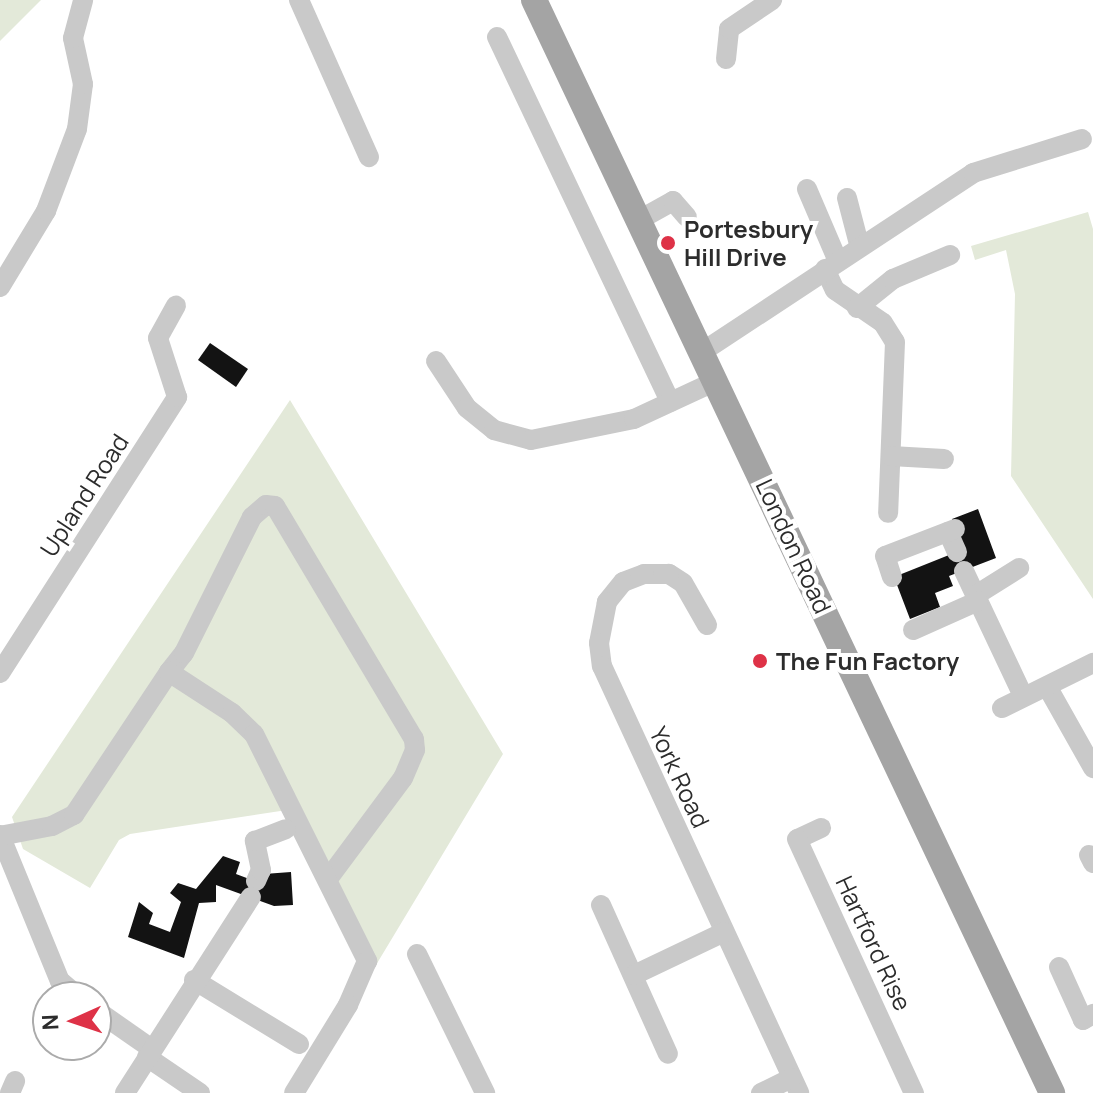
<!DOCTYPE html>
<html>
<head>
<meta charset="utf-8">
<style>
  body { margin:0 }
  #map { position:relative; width:1093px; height:1093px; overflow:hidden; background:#fff; font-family:Manrope,sans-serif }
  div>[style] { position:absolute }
  .green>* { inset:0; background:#e3e9d9 }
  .building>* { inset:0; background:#131313 }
  .minor>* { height:20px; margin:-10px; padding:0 10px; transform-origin:10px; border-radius:10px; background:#c9c9c9 }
  .major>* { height:26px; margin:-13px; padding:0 13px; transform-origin:13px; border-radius:13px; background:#a4a4a4 }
  .dots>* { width:22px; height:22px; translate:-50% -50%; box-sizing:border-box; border:4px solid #fff; border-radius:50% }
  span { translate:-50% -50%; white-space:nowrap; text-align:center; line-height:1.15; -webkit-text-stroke:8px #fff; paint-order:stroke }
  .poi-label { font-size:24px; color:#2c2c2c; font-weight:700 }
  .left { translate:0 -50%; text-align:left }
  .street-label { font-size:24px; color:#2c2c2c }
  .north { position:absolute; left:32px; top:981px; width:80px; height:80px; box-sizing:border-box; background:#fff; border:2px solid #ababab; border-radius:50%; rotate:267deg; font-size:22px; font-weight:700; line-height:32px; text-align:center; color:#2c2c2c }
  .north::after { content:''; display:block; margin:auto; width:28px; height:36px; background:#de3247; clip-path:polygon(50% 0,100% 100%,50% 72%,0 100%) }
</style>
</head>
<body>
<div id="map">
  <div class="green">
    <div style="clip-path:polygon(0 0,41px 0,0 41px)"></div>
    <div style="clip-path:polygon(1088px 212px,1093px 229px,1093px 599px,1011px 476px,1015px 294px,1006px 250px,975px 260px,971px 246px)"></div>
    <div style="clip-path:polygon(290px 400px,503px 754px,370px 975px,287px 810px,130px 834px,119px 840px,90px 888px,23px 849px,12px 817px)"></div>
  </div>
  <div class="building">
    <div style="clip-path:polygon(210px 343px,248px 369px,236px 387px,198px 360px)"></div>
    <div style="clip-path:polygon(978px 509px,996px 558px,949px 576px,953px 586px,935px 593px,940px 607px,910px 619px,894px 577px,964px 549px,952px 519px)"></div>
    <div style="clip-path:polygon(223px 856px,240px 862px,236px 874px,265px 885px,264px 874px,291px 872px,293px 905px,274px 906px,216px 885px,216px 902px,199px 903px,184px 958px,128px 937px,139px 902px,153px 913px,149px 924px,170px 932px,181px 902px,170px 893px,178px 883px,196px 889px)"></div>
  </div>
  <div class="minor">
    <div style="left:299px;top:0;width:172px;rotate:66deg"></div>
    <div style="left:497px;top:37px;width:404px;rotate:64.6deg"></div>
    <div style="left:726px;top:59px;width:30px;rotate:-84deg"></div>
    <div style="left:729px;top:29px;width:52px;rotate:-34deg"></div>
    <div style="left:807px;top:189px;width:76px;rotate:66.8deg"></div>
    <div style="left:847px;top:198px;width:48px;rotate:75.4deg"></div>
    <div style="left:639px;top:220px;width:39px;rotate:-29deg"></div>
    <div style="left:673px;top:201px;width:21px;rotate:49deg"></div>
    <div style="left:825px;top:269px;width:23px;rotate:65deg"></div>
    <div style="left:835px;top:290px;width:58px;rotate:34.5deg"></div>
    <div style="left:883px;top:323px;width:22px;rotate:58deg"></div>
    <div style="left:895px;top:342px;width:171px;rotate:92.3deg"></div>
    <div style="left:0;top:287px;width:89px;rotate:-58.8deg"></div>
    <div style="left:46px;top:211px;width:88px;rotate:-69.3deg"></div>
    <div style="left:77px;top:129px;width:45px;rotate:-82.4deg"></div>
    <div style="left:83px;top:84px;width:47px;rotate:-102.3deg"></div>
    <div style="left:73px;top:38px;width:39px;rotate:-75deg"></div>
    <div style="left:857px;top:308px;width:46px;rotate:-38.9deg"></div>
    <div style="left:893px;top:279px;width:62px;rotate:-22.8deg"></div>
    <div style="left:702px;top:352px;width:325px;rotate:-33.4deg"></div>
    <div style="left:973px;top:173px;width:114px;rotate:-17.3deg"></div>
    <div style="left:436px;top:361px;width:56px;rotate:56.6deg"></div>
    <div style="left:467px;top:408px;width:35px;rotate:39deg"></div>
    <div style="left:494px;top:430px;width:38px;rotate:15deg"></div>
    <div style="left:531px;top:440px;width:105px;rotate:-11.5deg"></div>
    <div style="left:634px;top:419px;width:90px;rotate:-24.9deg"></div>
    <div style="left:891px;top:456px;width:53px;rotate:3.2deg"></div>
    <div style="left:948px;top:532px;width:22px;rotate:66deg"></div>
    <div style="left:964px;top:571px;width:138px;rotate:64.7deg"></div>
    <div style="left:892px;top:577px;width:22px;rotate:-108deg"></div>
    <div style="left:885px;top:556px;width:75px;rotate:-21.1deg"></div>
    <div style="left:976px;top:595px;width:51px;rotate:-32.1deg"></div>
    <div style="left:707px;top:625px;width:48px;rotate:-119.7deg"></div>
    <div style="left:683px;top:583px;width:17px;rotate:-147deg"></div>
    <div style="left:669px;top:574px;width:25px;rotate:180deg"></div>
    <div style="left:644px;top:574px;width:22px;rotate:159deg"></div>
    <div style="left:623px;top:582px;width:26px;rotate:129deg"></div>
    <div style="left:607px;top:602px;width:42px;rotate:101deg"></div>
    <div style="left:599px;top:643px;width:23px;rotate:83deg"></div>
    <div style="left:602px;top:666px;width:470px;rotate:65.2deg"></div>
    <div style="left:913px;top:630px;width:71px;rotate:-24deg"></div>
    <div style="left:169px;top:672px;width:24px;rotate:-52deg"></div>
    <div style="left:184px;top:653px;width:152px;rotate:-63.4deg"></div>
    <div style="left:252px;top:517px;width:18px;rotate:-41deg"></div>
    <div style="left:266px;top:505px;width:9px;rotate:6deg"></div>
    <div style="left:275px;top:506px;width:271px;rotate:59.2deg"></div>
    <div style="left:414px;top:739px;width:11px;rotate:85deg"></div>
    <div style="left:415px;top:750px;width:30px;rotate:113deg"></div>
    <div style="left:403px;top:778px;width:126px;rotate:126.6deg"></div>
    <div style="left:0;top:673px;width:328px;rotate:-57.3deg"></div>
    <div style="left:177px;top:397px;width:62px;rotate:-107.9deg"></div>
    <div style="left:158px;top:338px;width:37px;rotate:-61deg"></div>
    <div style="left:1048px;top:688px;width:92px;rotate:60.6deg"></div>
    <div style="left:1002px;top:708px;width:102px;rotate:-26.3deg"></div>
    <div style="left:821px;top:828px;width:26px;rotate:155deg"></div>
    <div style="left:797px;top:839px;width:280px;rotate:65.3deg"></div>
    <div style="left:0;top:835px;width:158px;rotate:67.7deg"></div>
    <div style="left:60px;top:981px;width:25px;rotate:40deg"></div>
    <div style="left:0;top:836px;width:53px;rotate:-10.9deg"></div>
    <div style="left:52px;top:826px;width:25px;rotate:-27deg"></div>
    <div style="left:74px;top:815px;width:172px;rotate:-56.4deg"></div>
    <div style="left:169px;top:672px;width:75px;rotate:33.1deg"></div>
    <div style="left:232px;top:713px;width:30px;rotate:44deg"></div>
    <div style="left:254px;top:734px;width:254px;rotate:63.5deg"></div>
    <div style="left:367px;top:961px;width:48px;rotate:113.4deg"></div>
    <div style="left:348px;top:1005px;width:103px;rotate:121.5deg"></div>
    <div style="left:1089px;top:855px;width:9px;rotate:63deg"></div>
    <div style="left:256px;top:881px;width:12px;rotate:-66deg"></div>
    <div style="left:261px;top:870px;width:30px;rotate:-102deg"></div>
    <div style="left:255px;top:841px;width:33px;rotate:-21deg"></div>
    <div style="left:601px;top:905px;width:163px;rotate:65.8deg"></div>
    <div style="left:417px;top:954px;width:155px;rotate:63.9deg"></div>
    <div style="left:1059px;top:967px;width:58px;rotate:65.6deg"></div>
    <div style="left:1083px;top:1020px;width:12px;rotate:-31deg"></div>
    <div style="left:634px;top:975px;width:100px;rotate:-25.5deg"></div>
    <div style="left:194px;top:980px;width:123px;rotate:31.4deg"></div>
    <div style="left:96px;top:1010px;width:68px;rotate:34.9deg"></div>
    <div style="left:147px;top:1057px;width:64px;rotate:34.2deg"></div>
    <div style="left:10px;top:1093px;width:13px;rotate:-67deg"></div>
    <div style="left:125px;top:1093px;width:233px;rotate:-57.3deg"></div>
    <div style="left:761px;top:1093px;width:34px;rotate:-26deg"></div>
  </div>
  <div class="major">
    <div style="left:534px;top:0;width:1210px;rotate:64.64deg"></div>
  </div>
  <div class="dots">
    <div style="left:668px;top:243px;background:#de3247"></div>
    <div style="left:760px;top:661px;background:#de3247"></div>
  </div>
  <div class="poi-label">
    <span class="left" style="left:684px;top:243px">Portesbury<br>Hill Drive</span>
    <span class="left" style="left:776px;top:661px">The Fun Factory</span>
  </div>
  <div class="street-label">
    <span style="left:84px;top:495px;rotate:-57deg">Upland Road</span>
    <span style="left:794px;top:546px;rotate:65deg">London Road</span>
    <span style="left:680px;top:777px;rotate:65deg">York Road</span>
    <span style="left:874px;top:943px;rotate:65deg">Hartford Rise</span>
  </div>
  <div class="north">N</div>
</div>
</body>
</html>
